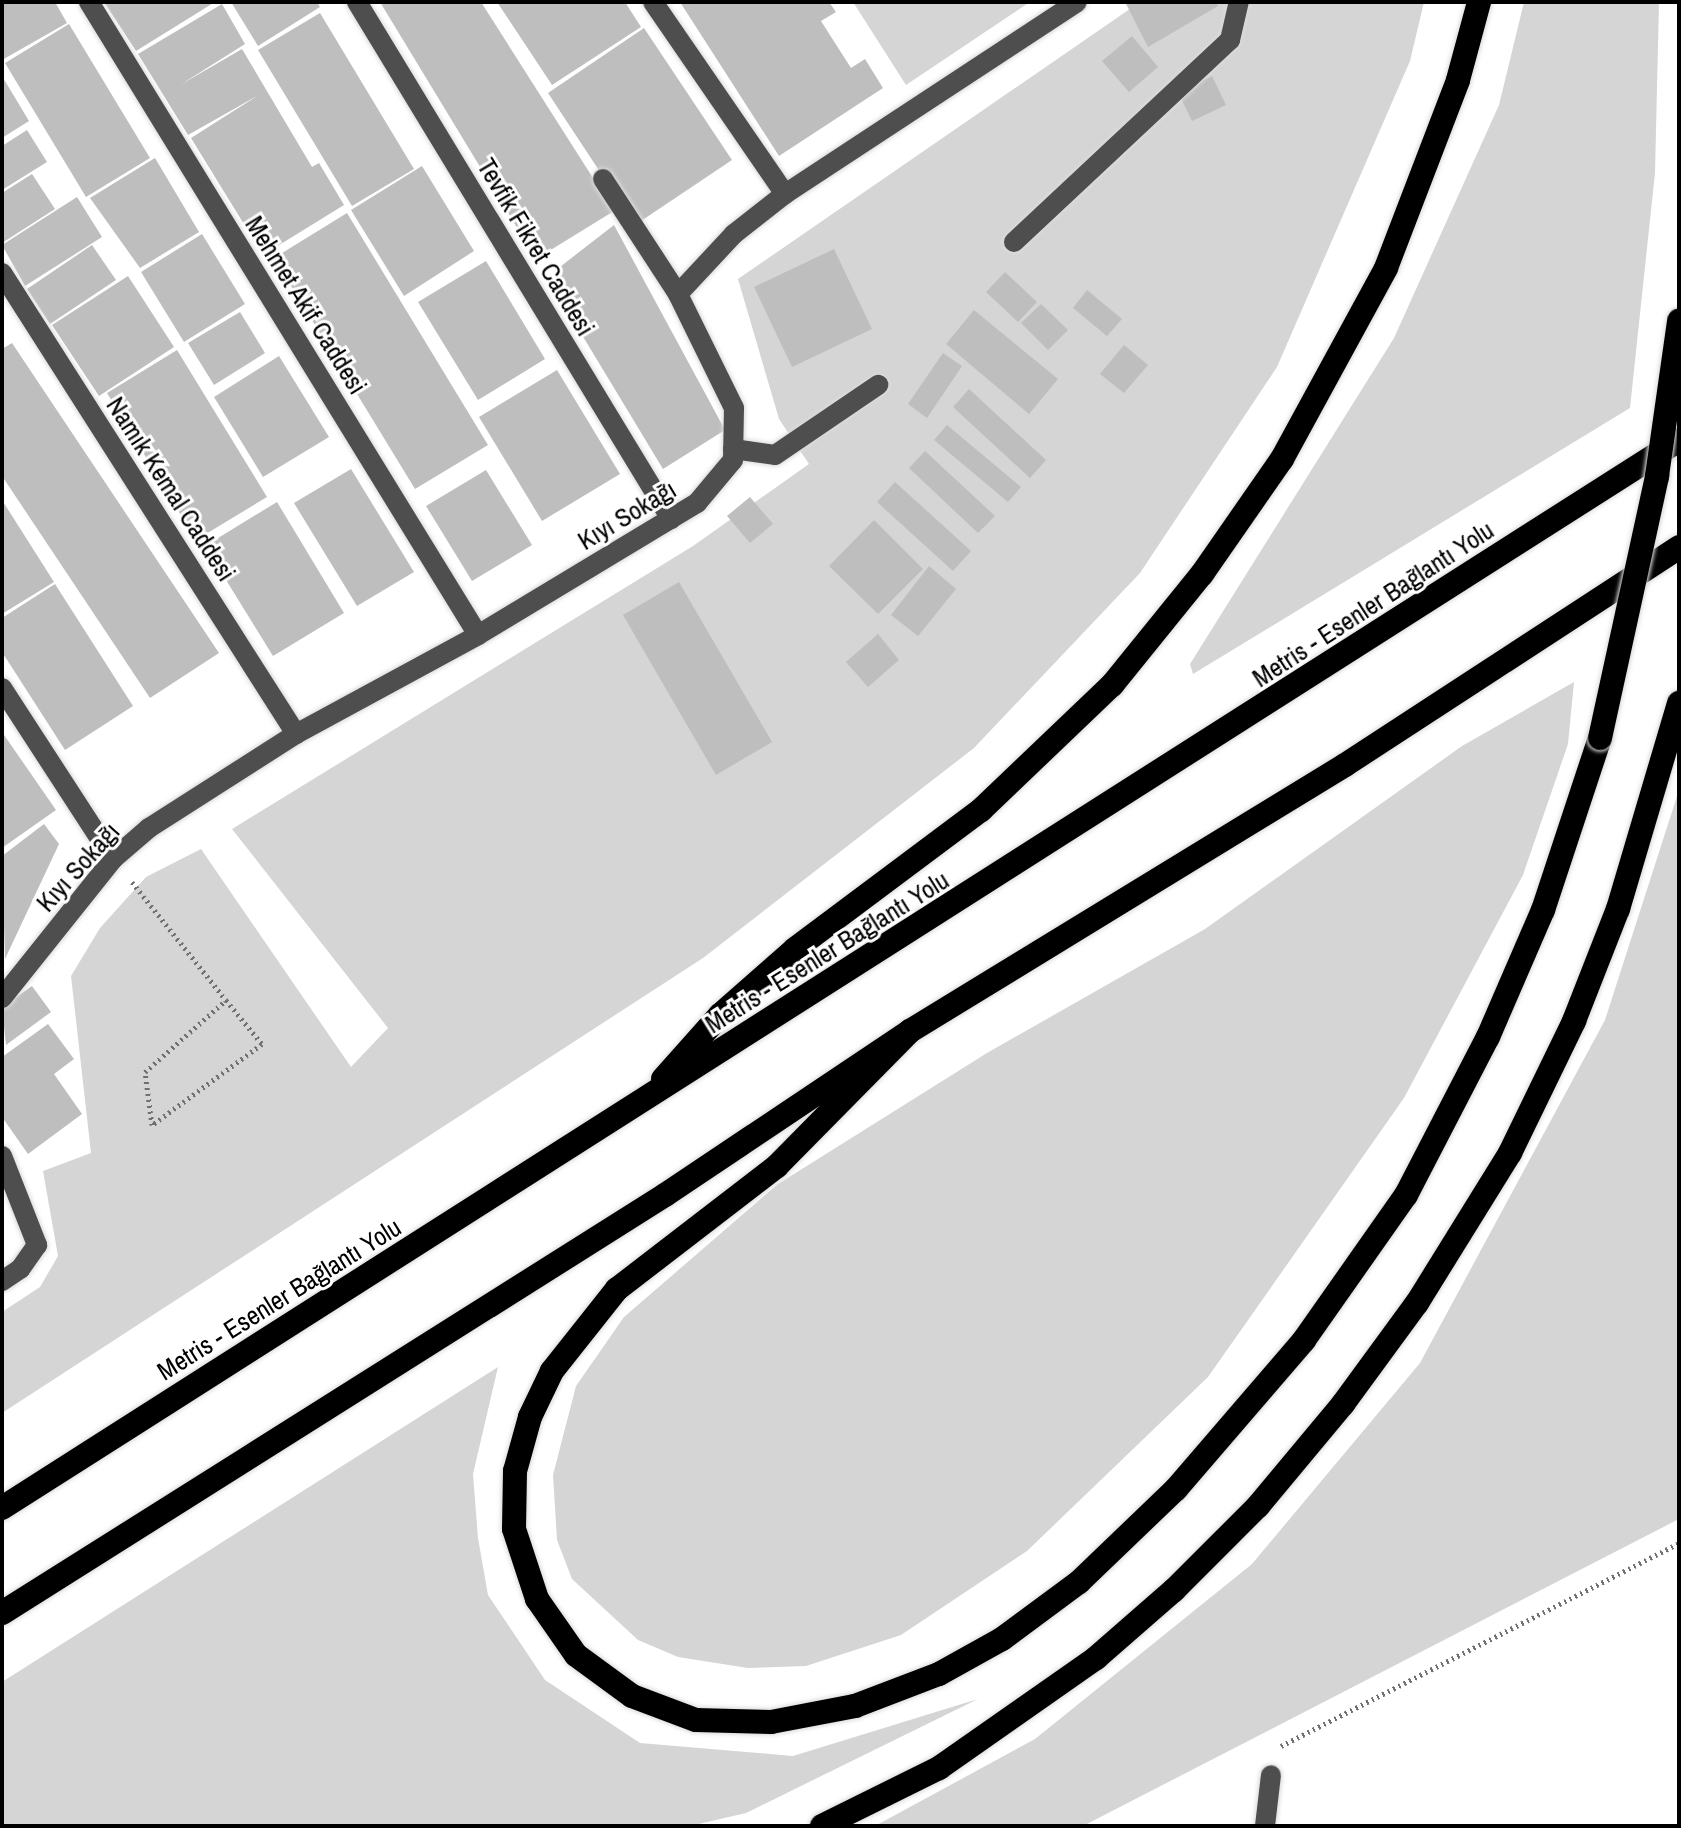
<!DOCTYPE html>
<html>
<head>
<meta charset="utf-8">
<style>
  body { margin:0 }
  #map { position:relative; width:1681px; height:1828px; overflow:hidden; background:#fff; font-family:"Archivo Narrow",sans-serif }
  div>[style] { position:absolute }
  .green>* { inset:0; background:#d5d5d5 }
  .building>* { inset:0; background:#bebebe }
  .path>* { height:5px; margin-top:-2.5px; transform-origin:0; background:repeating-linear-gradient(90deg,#707070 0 2px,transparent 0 6px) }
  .roads { filter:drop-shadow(0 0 2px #dbdbdb) drop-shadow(0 0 2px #dbdbdb) }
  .minor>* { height:20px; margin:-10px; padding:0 10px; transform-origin:10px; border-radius:10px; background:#4e4e4e }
  .highway>* { height:24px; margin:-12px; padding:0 12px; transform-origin:12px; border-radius:12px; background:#000 }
  .bridges { filter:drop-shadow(0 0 2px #dbdbdb) drop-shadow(0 0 2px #dbdbdb) }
  .highway-bridge>* { height:24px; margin:-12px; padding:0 12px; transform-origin:12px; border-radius:12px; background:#000 }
  span { translate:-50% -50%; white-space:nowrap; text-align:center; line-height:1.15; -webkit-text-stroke:6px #fff; paint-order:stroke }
  .street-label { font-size:26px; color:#000 }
  .frame { position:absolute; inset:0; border:4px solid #000; pointer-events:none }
</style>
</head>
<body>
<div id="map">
  <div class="green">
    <div style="clip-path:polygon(853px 2px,1030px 2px,906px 85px)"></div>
    <div style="clip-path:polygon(1140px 2px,1424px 2px,1410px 61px,1277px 367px,1140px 573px,974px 748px,703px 958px,2px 1413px,2px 1312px,40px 1287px,58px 1256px,43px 1171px,91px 1153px,71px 976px,100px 928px,146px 877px,201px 849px,351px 1067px,388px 1028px,232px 829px,693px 546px,809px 464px,779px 419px,738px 279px)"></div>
    <div style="clip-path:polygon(1524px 2px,1659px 2px,1655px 173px,1630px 408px,1193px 674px,1190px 664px,1394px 338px,1499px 105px)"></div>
    <div style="clip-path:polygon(1574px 682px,1568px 744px,1523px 875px,1404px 1098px,1208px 1377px,1027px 1551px,901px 1635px,806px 1666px,748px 1668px,678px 1657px,638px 1640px,572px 1579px,557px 1540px,553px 1475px,576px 1386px,624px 1317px,778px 1184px,987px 1053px,1205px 929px,1462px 746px)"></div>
    <div style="clip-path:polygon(1679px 790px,1679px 1519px,1083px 1826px,875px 1826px,1035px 1739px,1252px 1564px,1420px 1363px,1605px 1020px)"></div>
    <div style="clip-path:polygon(498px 1367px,473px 1474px,478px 1538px,488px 1595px,545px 1680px,640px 1743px,793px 1756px,978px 1699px,746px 1813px,690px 1826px,2px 1826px,2px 1682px)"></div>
  </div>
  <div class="building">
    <div style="clip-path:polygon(2px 2px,55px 2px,67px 23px,2px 60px)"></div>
    <div style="clip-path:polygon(104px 2px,215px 2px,136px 51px)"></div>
    <div style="clip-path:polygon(231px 2px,317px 2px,320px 7px,258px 46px)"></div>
    <div style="clip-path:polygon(380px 2px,481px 2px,614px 211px,536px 259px)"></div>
    <div style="clip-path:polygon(497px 2px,625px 2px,641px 27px,552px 85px)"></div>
    <div style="clip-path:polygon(680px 2px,829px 2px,836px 12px,821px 21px,851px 68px,865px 59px,883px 88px,779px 156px)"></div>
    <div style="clip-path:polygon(1125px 2px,1215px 2px,1218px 6px,1148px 47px)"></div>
    <div style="clip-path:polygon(222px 4px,245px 44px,180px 85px,242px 49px,312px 167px,319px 163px,344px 205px,263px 255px,191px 138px,257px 96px,188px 135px,138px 54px)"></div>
    <div style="clip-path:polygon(320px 13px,414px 169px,352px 206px,258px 50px)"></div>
    <div style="clip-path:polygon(69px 24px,150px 158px,86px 197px,5px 63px)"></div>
    <div style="clip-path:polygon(644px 28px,732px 160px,635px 225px,548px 93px)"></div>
    <div style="clip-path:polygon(1132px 36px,1158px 67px,1129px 92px,1102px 61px)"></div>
    <div style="clip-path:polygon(2px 76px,29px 121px,2px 138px)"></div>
    <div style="clip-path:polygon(1212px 76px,1226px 105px,1192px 121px,1178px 92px)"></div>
    <div style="clip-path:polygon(27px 130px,47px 162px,2px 190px,2px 146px)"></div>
    <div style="clip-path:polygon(155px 158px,199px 232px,140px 268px,90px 198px)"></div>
    <div style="clip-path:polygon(422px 166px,474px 251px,404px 296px,351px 210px)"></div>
    <div style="clip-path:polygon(32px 174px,55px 209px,2px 243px,2px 193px)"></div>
    <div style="clip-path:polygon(77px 197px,102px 237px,25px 286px,2px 245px)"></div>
    <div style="clip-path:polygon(347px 213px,488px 445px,415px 489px,274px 258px)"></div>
    <div style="clip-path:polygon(614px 225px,725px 430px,663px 469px,547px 277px)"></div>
    <div style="clip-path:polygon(202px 234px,245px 304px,184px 342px,141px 272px)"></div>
    <div style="clip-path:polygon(92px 245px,116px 280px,50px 324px,27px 289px)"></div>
    <div style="clip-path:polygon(834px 249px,872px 329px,792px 367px,754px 287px)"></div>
    <div style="clip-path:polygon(486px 261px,545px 359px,478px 400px,418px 302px)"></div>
    <div style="clip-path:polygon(1005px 272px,1037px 302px,1018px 322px,986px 292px)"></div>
    <div style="clip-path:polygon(128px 276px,174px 347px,99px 396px,52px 325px)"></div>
    <div style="clip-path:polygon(1087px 290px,1122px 319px,1107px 336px,1073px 308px)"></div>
    <div style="clip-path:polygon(1041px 304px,1068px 330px,1048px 350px,1021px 323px)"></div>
    <div style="clip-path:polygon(974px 310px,1058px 379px,1029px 414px,946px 344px)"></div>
    <div style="clip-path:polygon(240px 312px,265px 353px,214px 385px,188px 343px)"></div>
    <div style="clip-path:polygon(12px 343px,219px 653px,150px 698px,2px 476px,2px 349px)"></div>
    <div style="clip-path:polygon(1124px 345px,1148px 365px,1124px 393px,1100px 374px)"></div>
    <div style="clip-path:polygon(177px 350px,267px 497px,196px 540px,107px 393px)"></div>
    <div style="clip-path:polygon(943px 353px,962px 366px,927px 418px,908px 404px)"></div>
    <div style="clip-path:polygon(279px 356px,329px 437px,263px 477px,214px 397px)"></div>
    <div style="clip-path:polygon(557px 370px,620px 474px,542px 521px,479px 417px)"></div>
    <div style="clip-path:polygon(969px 389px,1046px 460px,1030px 478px,953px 407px)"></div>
    <div style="clip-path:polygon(947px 425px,1021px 487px,1008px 502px,934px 440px)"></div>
    <div style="clip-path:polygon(925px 451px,995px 516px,978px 533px,909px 468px)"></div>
    <div style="clip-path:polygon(351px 469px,414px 572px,357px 606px,294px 503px)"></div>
    <div style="clip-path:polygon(486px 470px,532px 545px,472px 581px,426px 506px)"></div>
    <div style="clip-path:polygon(895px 482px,971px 551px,953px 571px,877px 502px)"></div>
    <div style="clip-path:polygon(750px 497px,773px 524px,750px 543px,727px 516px)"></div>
    <div style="clip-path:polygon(2px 500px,54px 582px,2px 614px)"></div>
    <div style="clip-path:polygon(277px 502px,344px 613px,273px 656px,205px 546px)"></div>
    <div style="clip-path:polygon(874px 520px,923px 569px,878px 614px,829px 566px)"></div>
    <div style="clip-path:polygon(929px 566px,956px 589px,918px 636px,891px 615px)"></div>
    <div style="clip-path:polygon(679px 582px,772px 742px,716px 775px,623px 615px)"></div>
    <div style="clip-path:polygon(55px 584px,133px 706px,65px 750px,2px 652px,2px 618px)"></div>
    <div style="clip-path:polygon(878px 634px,899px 660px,868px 687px,846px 662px)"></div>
    <div style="clip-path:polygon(2px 732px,56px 810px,2px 848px)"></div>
    <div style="clip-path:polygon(44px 824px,59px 844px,5px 959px,2px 856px)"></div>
    <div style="clip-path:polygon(32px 986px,51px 1012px,6px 1045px,2px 1007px)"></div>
    <div style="clip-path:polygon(48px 1024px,74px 1059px,54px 1074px,82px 1114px,28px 1154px,2px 1117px,2px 1057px)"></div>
  </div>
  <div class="path">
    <div style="left:132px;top:882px;width:151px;rotate:51.5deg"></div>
    <div style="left:226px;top:1000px;width:57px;rotate:50.7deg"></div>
    <div style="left:262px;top:1044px;width:137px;rotate:143.6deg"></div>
    <div style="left:152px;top:1125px;width:53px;rotate:-97.5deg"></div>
    <div style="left:145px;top:1072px;width:108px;rotate:-41.6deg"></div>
    <div style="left:1281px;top:1746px;width:447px;rotate:-27deg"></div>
  </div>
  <div class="roads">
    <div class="minor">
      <div style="left:89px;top:2px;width:743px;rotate:58.43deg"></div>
      <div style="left:357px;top:2px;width:605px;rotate:58.73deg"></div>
      <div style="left:653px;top:2px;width:233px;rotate:55.5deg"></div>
      <div style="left:603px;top:179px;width:137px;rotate:56.9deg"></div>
      <div style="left:1014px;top:242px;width:296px;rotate:-43.1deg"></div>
      <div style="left:1230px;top:40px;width:39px;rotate:-77deg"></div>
      <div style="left:2px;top:273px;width:547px;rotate:57.47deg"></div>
      <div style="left:733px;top:449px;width:42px;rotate:8.1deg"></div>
      <div style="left:775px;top:455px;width:125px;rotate:-34.2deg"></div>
      <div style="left:2px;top:688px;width:204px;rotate:57deg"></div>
      <div style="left:2px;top:998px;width:178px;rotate:-51.4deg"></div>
      <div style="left:113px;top:859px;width:48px;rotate:-40.7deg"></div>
      <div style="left:149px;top:828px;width:174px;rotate:-32.6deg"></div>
      <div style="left:296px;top:734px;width:207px;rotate:-28.5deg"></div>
      <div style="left:478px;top:635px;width:256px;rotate:-31.1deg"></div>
      <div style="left:697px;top:503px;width:56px;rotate:-50.1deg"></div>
      <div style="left:733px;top:460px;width:52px;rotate:-88.9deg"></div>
      <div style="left:734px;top:408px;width:127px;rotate:-116.2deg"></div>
      <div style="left:678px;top:294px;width:82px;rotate:-47deg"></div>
      <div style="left:734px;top:234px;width:65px;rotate:-38.1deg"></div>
      <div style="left:785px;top:194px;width:349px;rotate:-33.3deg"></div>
      <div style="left:2px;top:1156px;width:96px;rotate:68.5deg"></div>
      <div style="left:37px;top:1245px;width:29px;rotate:125deg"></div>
      <div style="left:20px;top:1269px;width:22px;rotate:146deg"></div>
      <div style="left:1265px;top:1826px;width:51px;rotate:-83.3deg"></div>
    </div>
    <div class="highway">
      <div style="left:910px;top:1031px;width:190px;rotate:134.6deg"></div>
      <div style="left:777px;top:1166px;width:202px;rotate:142.4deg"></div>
      <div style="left:617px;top:1289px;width:105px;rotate:128.4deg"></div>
      <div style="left:552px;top:1371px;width:51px;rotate:115.6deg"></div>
      <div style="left:530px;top:1417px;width:56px;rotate:105.5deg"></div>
      <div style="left:515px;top:1471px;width:58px;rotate:91deg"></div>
      <div style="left:514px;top:1529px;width:74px;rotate:71.8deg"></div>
      <div style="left:537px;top:1599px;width:68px;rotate:55.1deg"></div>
      <div style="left:576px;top:1655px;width:69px;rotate:36.2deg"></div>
      <div style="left:632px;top:1696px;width:68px;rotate:20.6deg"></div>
      <div style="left:696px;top:1720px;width:75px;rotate:1.5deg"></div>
      <div style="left:771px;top:1722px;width:86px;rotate:-10.8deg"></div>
      <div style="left:855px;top:1706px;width:90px;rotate:-20.9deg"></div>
      <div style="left:939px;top:1674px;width:72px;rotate:-29.1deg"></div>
      <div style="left:1002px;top:1639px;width:96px;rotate:-36.5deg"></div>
      <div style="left:1079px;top:1582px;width:134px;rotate:-43.8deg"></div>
      <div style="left:1176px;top:1489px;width:196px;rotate:-49.3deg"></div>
      <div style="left:1304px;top:1340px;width:177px;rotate:-54.9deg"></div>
      <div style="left:1406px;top:1195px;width:178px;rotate:-62.6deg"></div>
      <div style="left:1488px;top:1037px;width:138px;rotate:-66.6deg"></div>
      <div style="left:1543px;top:910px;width:181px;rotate:-71.7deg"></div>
      <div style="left:663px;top:1079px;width:86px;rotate:-48.3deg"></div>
      <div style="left:720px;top:1015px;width:100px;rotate:-41.3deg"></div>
      <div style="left:795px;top:949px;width:232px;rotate:-36.8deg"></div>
      <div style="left:981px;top:810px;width:181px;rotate:-43.7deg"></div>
      <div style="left:1112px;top:685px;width:143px;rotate:-51deg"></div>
      <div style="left:1202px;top:574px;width:140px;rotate:-55.2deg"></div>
      <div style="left:1282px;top:459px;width:217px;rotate:-61.4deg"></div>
      <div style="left:1386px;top:268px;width:201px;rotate:-69deg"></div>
      <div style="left:1458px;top:80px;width:81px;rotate:-74.9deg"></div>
      <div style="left:2px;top:1508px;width:1988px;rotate:-32.49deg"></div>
      <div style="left:2px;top:1613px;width:784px;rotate:-32.23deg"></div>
      <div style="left:665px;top:1195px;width:295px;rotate:-33.8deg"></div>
      <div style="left:910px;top:1031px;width:510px;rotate:-31.45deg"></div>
      <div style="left:1345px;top:765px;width:399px;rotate:-33.1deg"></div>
      <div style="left:822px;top:1826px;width:131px;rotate:-26.4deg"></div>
      <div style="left:939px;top:1768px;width:192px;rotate:-35deg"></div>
      <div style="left:1096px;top:1658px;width:103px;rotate:-41.1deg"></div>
      <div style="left:1174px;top:1590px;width:119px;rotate:-45deg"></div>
      <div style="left:1258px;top:1506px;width:133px;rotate:-50.2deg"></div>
      <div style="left:1343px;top:1404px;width:125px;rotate:-53.8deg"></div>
      <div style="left:1417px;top:1303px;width:176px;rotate:-58.2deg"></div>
      <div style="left:1510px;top:1153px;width:147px;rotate:-64.1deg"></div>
      <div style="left:1574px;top:1021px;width:120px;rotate:-68.6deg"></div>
      <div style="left:1618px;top:909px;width:215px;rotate:-73.5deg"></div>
    </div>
  </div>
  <div class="bridges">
    <div class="highway-bridge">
      <div style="left:1600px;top:738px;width:268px;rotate:-77.7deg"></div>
      <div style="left:1657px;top:476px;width:157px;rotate:-81.9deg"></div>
    </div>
  </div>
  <div class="street-label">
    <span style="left:536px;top:247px;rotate:59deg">Tevfik Fikret Caddesi</span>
    <span style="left:306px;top:305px;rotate:58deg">Mehmet Akif Caddesi</span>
    <span style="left:171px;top:489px;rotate:57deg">Namık Kemal Caddesi</span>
    <span style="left:627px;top:515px;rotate:-31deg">Kıyı Sokağı</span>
    <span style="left:1373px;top:604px;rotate:-33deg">Metris - Esenler Bağlantı Yolu</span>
    <span style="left:78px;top:867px;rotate:-48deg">Kıyı Sokağı</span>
    <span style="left:827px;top:952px;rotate:-32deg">Metris - Esenler Bağlantı Yolu</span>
    <span style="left:279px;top:1299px;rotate:-32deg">Metris - Esenler Bağlantı Yolu</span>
  </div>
  <div class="frame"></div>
</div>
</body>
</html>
